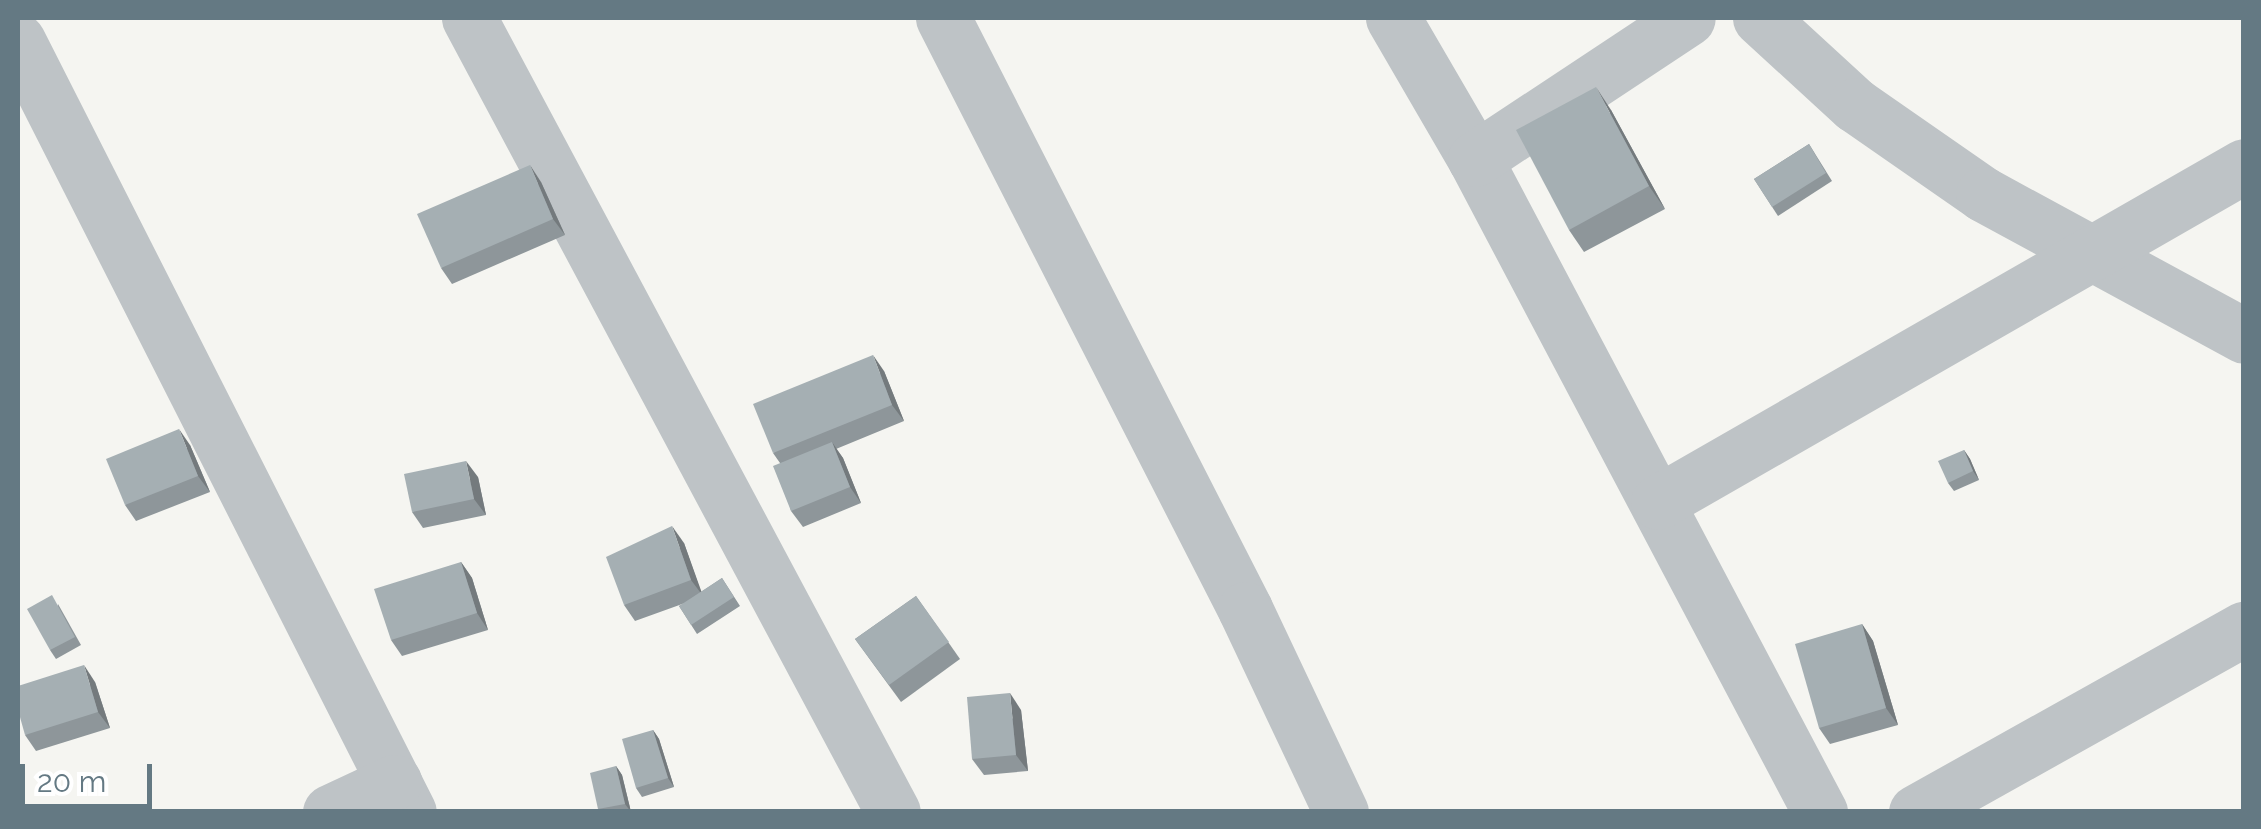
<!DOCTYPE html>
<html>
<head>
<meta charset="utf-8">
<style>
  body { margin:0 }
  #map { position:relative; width:2261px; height:829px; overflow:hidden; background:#f5f5f1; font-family:Raleway,sans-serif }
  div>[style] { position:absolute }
  .minor>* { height:55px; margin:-27.5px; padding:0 27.5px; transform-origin:27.5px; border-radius:27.5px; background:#bec3c6 }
  .wall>* { inset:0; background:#8e969a }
  .shaded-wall>* { inset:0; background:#747a7d }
  .building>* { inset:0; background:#a5afb3 }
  span { translate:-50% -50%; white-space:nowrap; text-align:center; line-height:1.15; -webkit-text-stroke:10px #fff; paint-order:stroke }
  .frame { position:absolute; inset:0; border:20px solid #647983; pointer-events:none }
  .scale { position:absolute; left:20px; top:764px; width:132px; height:45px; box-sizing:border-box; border:5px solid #647983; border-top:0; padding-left:12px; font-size:30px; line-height:35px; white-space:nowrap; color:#647983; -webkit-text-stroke:8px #fff; paint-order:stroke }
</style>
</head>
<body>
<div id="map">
  <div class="minor">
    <div style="left:469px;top:18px;width:900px;rotate:61.9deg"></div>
    <div style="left:943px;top:18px;width:664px;rotate:62.93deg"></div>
    <div style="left:1245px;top:609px;width:225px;rotate:64.7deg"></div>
    <div style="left:1393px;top:18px;width:163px;rotate:59.8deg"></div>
    <div style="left:1475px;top:159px;width:739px;rotate:62.15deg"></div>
    <div style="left:1760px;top:18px;width:129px;rotate:42.5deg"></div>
    <div style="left:1855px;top:105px;width:156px;rotate:34.8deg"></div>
    <div style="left:1983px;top:194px;width:297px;rotate:28.5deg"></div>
    <div style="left:18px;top:41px;width:864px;rotate:63.11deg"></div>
    <div style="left:1475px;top:159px;width:255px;rotate:-33.5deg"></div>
    <div style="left:1658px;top:502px;width:675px;rotate:-29.83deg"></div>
    <div style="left:330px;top:812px;width:71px;rotate:-25.1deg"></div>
    <div style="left:1916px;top:812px;width:376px;rotate:-29.2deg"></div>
  </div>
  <div class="wall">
    <div style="clip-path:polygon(1611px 110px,1665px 209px,1584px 252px,1569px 230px)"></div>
    <div style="clip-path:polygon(1809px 144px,1832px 181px,1778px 216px,1754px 179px)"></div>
    <div style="clip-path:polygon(541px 182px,565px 235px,452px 284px,441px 268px)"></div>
    <div style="clip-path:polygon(884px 371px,904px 421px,836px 449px,843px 458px,861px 503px,803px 527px,791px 511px,780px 463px,773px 453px)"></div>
    <div style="clip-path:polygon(190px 445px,210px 492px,136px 521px,125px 505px)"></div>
    <div style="clip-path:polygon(1964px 450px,1970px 459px,1979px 480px,1954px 491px,1948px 483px)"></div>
    <div style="clip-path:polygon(478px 477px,486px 515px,423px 528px,412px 512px)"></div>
    <div style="clip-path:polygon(684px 543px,701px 592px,722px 578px,740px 606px,697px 634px,679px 606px,685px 603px,635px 621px,624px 605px)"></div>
    <div style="clip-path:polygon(461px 562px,472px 578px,488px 630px,402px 656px,391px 640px)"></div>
    <div style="clip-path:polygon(916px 596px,960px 659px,901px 702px,855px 639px)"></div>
    <div style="clip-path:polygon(58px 604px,81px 645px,56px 659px,50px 650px)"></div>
    <div style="clip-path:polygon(1862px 624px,1873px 641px,1898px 725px,1830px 744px,1819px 728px)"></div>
    <div style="clip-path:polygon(95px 682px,110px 728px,36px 751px,25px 735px)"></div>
    <div style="clip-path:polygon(1021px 710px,1028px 771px,984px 775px,972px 759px)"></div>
    <div style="clip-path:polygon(653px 730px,659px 739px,674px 787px,642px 797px,636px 788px)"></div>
    <div style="clip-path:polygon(616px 766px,622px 775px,631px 812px,600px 812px,598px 809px)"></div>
  </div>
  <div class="shaded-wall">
    <div style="clip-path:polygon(1596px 87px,1611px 110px,1665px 209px,1649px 186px)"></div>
    <div style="clip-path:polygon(530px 165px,541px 182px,565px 235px,553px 219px)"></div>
    <div style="clip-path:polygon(873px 355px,884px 371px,904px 421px,892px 405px)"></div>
    <div style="clip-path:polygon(179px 429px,190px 445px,210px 492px,198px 476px)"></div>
    <div style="clip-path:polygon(832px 442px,843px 458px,861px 503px,850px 487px)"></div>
    <div style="clip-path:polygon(1964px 450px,1970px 459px,1979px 480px,1973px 471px)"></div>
    <div style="clip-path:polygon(466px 461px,478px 477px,486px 515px,474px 499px)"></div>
    <div style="clip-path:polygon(672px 526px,684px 543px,703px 596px,691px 580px)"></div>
    <div style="clip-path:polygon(461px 562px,472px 578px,488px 630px,477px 613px)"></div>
    <div style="clip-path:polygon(1862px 624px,1873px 641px,1898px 725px,1886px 708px)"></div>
    <div style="clip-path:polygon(84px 665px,95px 682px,110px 728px,98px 712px)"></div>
    <div style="clip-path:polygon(1010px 693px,1021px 710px,1028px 771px,1016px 755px)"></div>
    <div style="clip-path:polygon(653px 730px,659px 739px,674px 787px,668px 778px)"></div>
    <div style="clip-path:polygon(616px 766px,622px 775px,631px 812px,625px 804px)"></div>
  </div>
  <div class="building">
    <div style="clip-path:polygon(1596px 87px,1649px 186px,1569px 230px,1516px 130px)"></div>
    <div style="clip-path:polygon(1809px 144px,1826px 173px,1772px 207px,1754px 179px)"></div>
    <div style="clip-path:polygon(530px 165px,553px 219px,441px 268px,417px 214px)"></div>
    <div style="clip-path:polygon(873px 355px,892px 405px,773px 453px,753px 404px)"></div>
    <div style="clip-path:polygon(179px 429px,198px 476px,125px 505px,106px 459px)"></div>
    <div style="clip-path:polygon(832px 442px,850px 487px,791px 511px,773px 466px)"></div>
    <div style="clip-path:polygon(1964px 450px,1973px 471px,1948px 483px,1938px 461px)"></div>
    <div style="clip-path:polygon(466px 461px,474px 499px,412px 512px,404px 474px)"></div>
    <div style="clip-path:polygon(672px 526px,691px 580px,624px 605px,606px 557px)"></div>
    <div style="clip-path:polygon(461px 562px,477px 613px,391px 640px,374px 589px)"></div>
    <div style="clip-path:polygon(722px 578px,734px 597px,691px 625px,679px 606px)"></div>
    <div style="clip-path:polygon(52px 595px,75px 637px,50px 650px,27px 609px)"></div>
    <div style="clip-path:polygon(916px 596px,949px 642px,889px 685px,855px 639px)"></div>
    <div style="clip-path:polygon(1862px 624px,1886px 708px,1819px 728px,1795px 644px)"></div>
    <div style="clip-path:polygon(84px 665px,98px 712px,25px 735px,18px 710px,18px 686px)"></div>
    <div style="clip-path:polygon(1010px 693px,1016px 755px,972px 759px,967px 697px)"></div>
    <div style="clip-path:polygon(653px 730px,668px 778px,636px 788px,622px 739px)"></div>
    <div style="clip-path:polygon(616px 766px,625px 804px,598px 809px,590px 773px)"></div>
  </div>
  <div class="frame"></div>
  <div class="scale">20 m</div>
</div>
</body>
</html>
